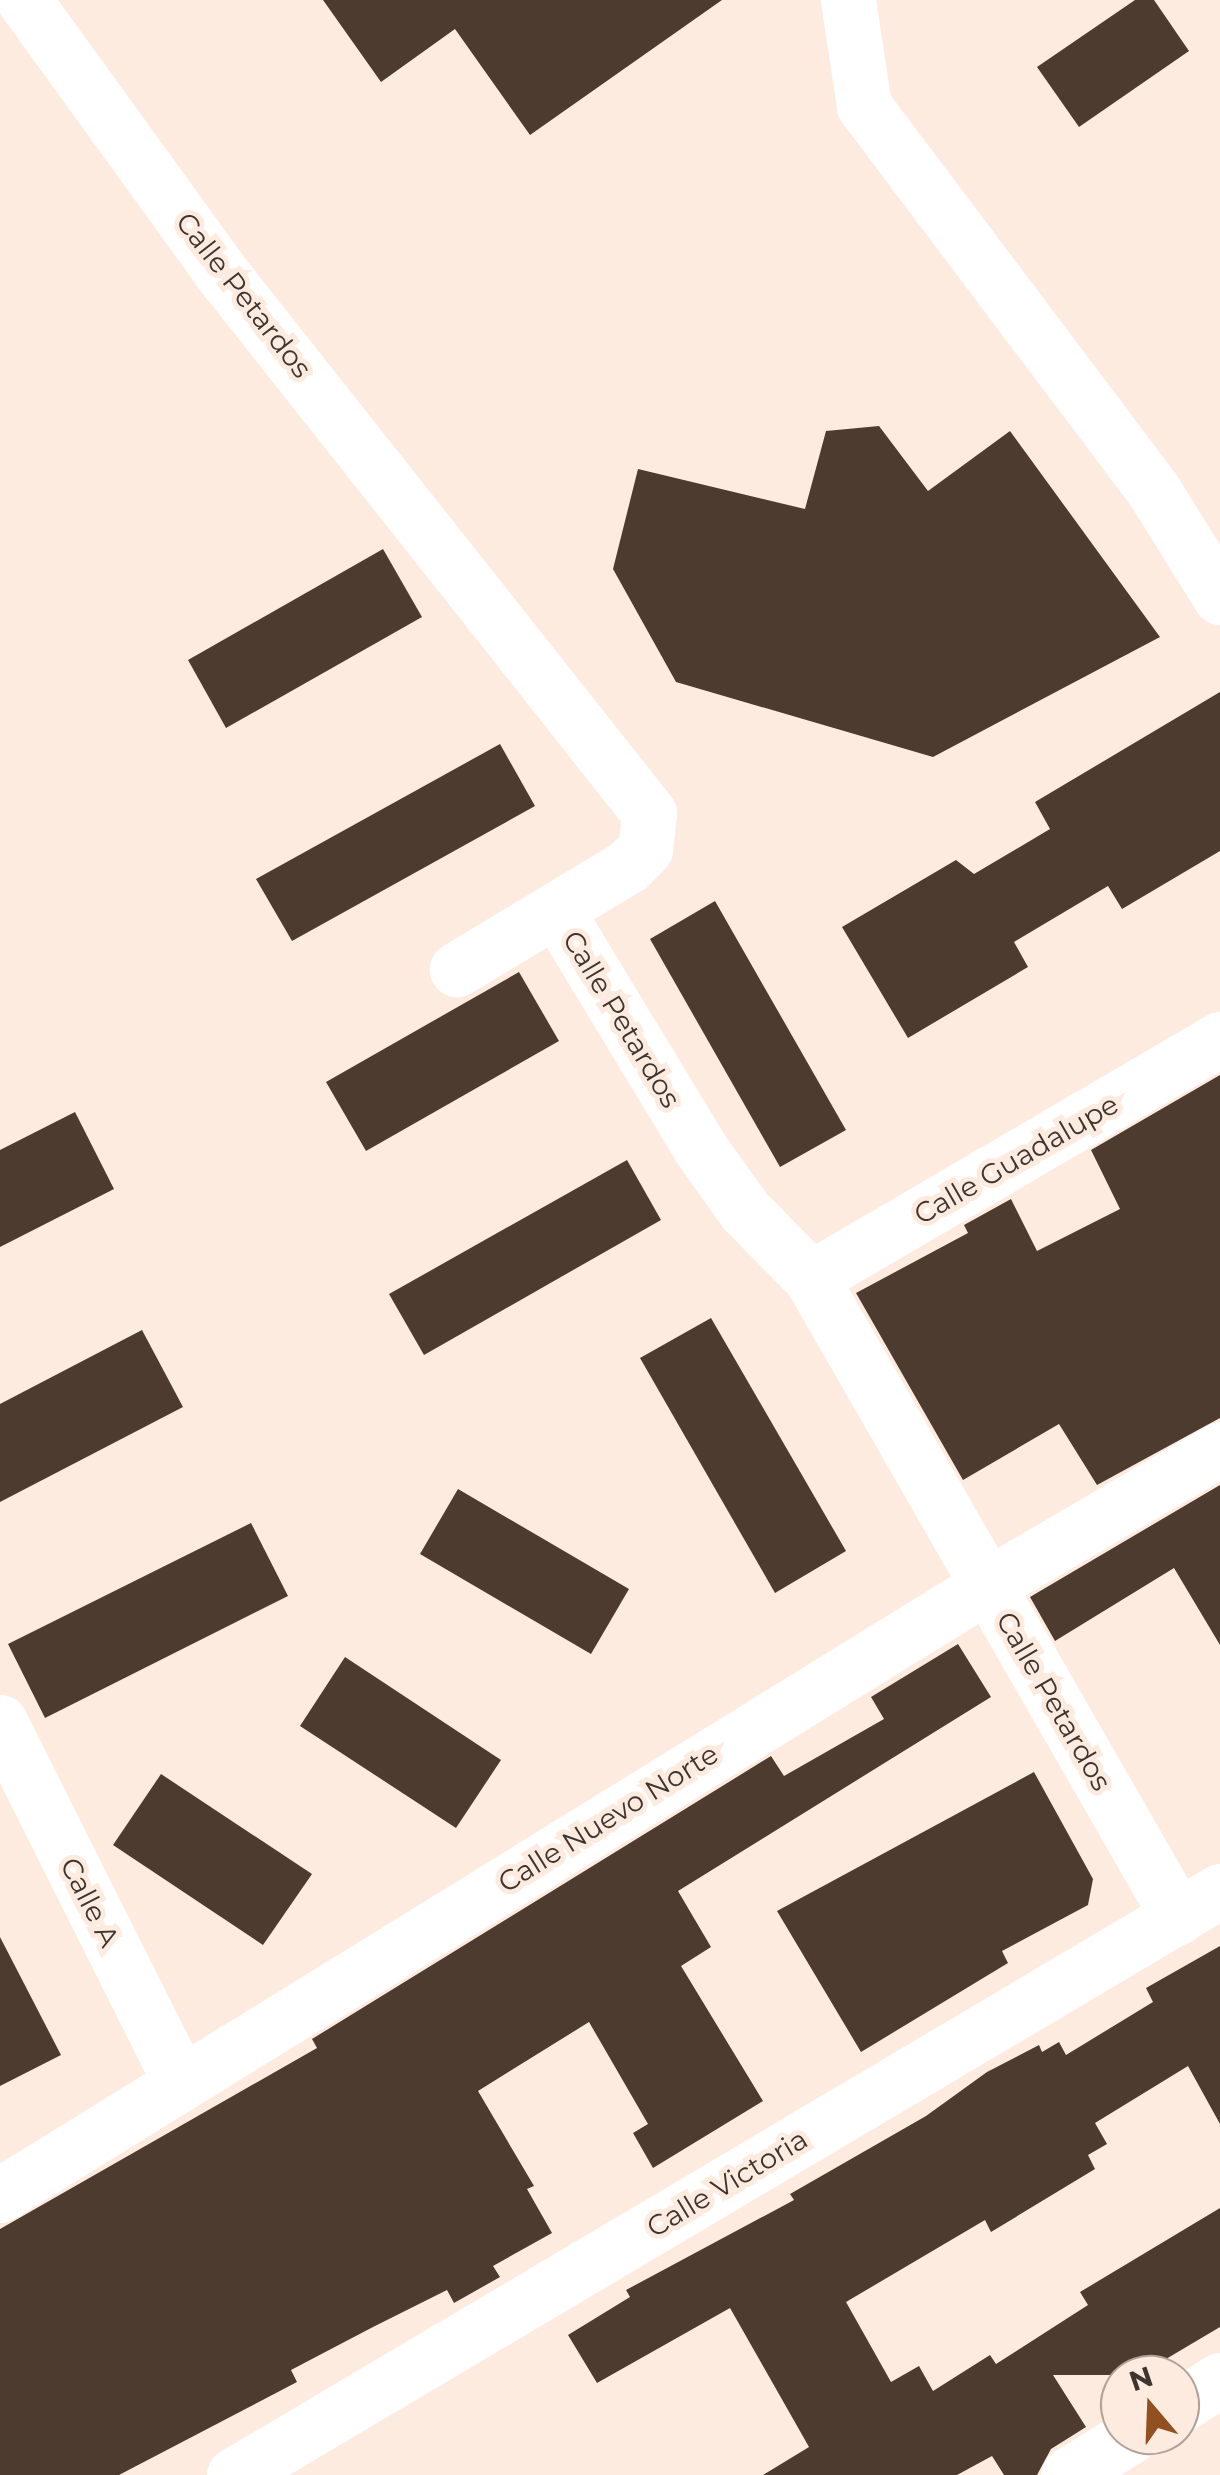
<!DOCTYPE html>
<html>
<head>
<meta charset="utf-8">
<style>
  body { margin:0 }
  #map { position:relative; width:1220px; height:2475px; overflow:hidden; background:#feebe0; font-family:Montserrat,sans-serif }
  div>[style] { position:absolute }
  .building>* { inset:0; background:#4d3b30 }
  .minor>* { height:55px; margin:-27.5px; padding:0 27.5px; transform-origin:27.5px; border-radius:27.5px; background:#fff }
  span { translate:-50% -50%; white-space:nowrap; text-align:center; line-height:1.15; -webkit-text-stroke:10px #feebe0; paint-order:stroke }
  .street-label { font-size:28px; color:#3e3530 }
  .north { position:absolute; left:1100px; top:2355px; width:100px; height:100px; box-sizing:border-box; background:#feebe0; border:2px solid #b1a29a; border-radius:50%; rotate:341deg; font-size:28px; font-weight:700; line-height:40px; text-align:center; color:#3e3530 }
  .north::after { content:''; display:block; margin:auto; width:35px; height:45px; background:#924f20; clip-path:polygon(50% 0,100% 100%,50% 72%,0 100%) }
</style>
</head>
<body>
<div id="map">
  <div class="building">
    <div style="clip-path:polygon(323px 0,722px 0,530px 135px,455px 29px,381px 82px)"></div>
    <div style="clip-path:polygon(1135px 0,1154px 0,1189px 51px,1079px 127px,1037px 67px)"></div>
    <div style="clip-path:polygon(879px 426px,928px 491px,1010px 431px,1160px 637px,933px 757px,676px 682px,613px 569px,638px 469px,805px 509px,826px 431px)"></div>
    <div style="clip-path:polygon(383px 549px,422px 617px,226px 728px,188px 660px)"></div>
    <div style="clip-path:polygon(1220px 692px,1220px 851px,1122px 909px,1108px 886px,1014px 942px,1028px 967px,908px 1038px,842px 927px,956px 860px,974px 874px,1050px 829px,1035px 802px)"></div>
    <div style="clip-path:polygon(500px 744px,535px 806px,292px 941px,256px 879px)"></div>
    <div style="clip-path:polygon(715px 901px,846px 1130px,780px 1167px,650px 939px)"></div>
    <div style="clip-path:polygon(519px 972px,559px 1041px,366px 1151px,326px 1082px)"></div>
    <div style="clip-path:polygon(1220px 1075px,1220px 1418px,1097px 1485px,1059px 1424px,963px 1480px,856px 1293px,968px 1233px,964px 1225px,1011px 1199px,1037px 1251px,1120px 1209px,1091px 1150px)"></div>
    <div style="clip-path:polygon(75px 1112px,114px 1189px,0 1247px,0 1150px)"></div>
    <div style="clip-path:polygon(627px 1160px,661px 1220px,424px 1355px,389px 1294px)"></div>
    <div style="clip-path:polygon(711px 1318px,846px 1551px,775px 1593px,640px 1358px)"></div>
    <div style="clip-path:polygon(142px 1330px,183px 1407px,0 1502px,0 1404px)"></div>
    <div style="clip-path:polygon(1220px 1485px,1220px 1645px,1174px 1568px,1055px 1641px,1030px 1597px)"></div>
    <div style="clip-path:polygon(458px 1489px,629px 1589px,591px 1654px,420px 1554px)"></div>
    <div style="clip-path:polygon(251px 1523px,288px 1596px,45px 1718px,8px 1644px)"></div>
    <div style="clip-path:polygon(958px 1644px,991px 1697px,678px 1891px,711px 1947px,681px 1966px,763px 2101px,653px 2168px,633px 2133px,648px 2124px,589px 2022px,478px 2091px,534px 2186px,527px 2189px,552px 2233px,493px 2266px,500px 2277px,454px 2303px,447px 2290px,373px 2327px,291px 2370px,297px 2382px,119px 2475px,0 2475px,0 2229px,317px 2048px,312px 2039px,771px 1756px,784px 1776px,884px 1719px,871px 1697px)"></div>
    <div style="clip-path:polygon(345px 1657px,501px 1760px,456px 1828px,300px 1726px)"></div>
    <div style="clip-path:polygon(1034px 1772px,1093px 1879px,1088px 1905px,1002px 1951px,1008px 1963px,861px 2052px,777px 1911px)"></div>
    <div style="clip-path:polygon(161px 1774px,312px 1874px,263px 1945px,113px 1845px)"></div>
    <div style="clip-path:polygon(0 1937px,61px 2055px,0 2086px)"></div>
    <div style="clip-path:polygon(1220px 1946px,1220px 2124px,1188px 2066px,1095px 2123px,1107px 2144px,1088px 2155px,1095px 2169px,991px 2232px,985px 2220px,846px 2302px,891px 2382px,919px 2366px,933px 2391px,990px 2355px,996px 2364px,1088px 2305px,1080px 2292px,1220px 2208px,1220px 2327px,1139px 2375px,1053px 2375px,1086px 2427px,1051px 2449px,1037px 2475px,1004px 2475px,992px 2456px,957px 2475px,763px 2475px,809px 2447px,730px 2308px,597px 2383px,568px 2335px,630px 2297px,626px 2290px,794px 2200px,790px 2194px,926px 2116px,987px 2072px,1039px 2045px,1042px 2052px,1059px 2042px,1066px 2055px,1153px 2002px,1146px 1988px)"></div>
  </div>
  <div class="minor">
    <div style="left:24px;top:0;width:346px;rotate:54.1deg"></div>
    <div style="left:227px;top:280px;width:680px;rotate:51.63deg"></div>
    <div style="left:649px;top:813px;width:36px;rotate:96deg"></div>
    <div style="left:645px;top:849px;width:24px;rotate:135deg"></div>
    <div style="left:628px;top:866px;width:200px;rotate:148.9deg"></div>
    <div style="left:848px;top:0;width:107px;rotate:81.4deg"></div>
    <div style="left:864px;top:106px;width:482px;rotate:53deg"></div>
    <div style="left:1154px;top:491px;width:125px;rotate:58.1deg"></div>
    <div style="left:556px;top:910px;width:278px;rotate:58.8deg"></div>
    <div style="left:700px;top:1148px;width:77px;rotate:54.5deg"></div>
    <div style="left:745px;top:1211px;width:94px;rotate:45.4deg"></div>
    <div style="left:811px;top:1278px;width:737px;rotate:60.13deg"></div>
    <div style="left:811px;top:1278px;width:474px;rotate:-30.3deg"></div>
    <div style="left:0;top:1722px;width:402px;rotate:63.4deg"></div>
    <div style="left:0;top:2195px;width:1161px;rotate:-31.69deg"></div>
    <div style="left:988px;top:1585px;width:269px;rotate:-30.4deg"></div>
    <div style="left:1180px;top:2405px;width:47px;rotate:-32deg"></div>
    <div style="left:234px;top:2475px;width:1146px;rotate:-30.64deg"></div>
    <div style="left:1068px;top:2475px;width:75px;rotate:-32deg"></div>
  </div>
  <div class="street-label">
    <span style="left:244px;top:295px;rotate:52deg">Calle Petardos</span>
    <span style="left:622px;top:1019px;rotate:59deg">Calle Petardos</span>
    <span style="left:1016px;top:1159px;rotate:-30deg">Calle Guadalupe</span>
    <span style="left:1054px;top:1701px;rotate:60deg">Calle Petardos</span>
    <span style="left:608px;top:1818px;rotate:-32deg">Calle Nuevo Norte</span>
    <span style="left:90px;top:1902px;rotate:63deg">Calle A</span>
    <span style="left:727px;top:2183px;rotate:-31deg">Calle Victoria</span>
  </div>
  <div class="north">N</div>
</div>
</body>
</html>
